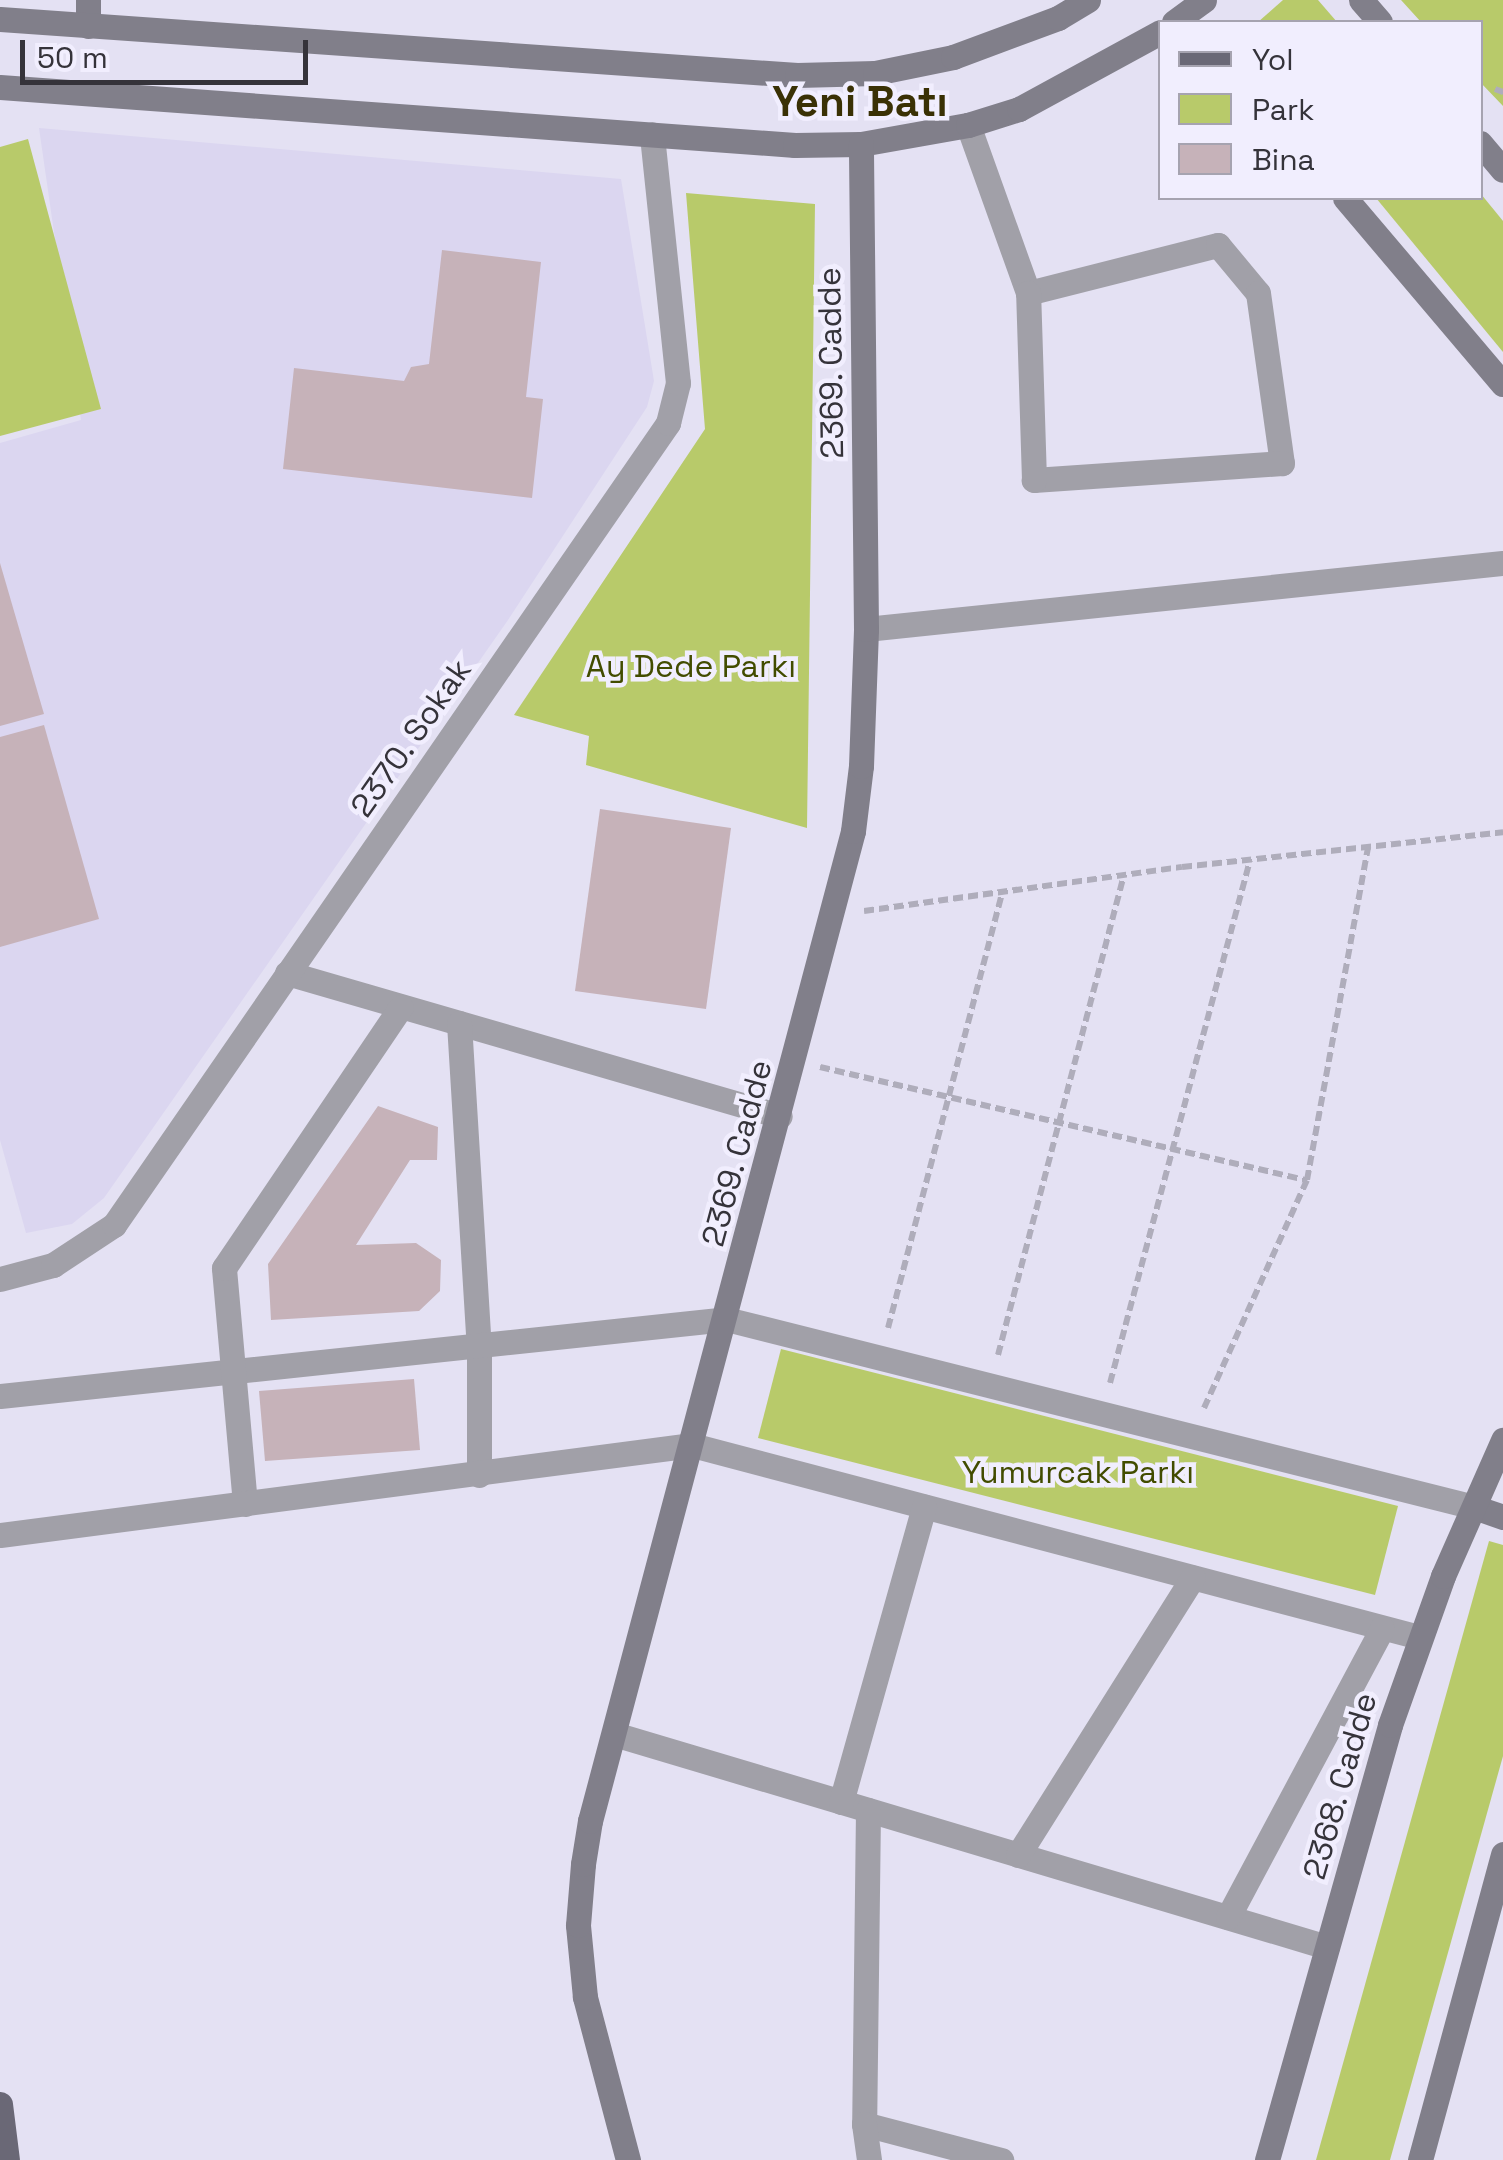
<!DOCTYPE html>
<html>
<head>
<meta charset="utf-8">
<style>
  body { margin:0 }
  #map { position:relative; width:1503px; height:2160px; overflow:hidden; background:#e4e1f3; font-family:"Space Grotesk",sans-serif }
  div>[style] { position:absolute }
  .built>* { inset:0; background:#dbd6f0 }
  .green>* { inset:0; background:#b8ca6a }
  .building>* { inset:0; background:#c6b2b9 }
  .path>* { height:6px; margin-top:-3px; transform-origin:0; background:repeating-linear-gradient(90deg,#afadbb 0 10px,transparent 0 15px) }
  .street>* { height:25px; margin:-12.5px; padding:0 12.5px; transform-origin:12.5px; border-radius:12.5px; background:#a1a0a8 }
  .secondary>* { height:25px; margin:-12.5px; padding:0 12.5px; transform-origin:12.5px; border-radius:12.5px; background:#817f8a }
  .primary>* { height:25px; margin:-12.5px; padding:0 12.5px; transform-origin:12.5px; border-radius:12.5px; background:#6a6876 }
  span { translate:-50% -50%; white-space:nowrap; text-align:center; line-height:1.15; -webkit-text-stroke:9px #f1eefe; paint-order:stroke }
  .street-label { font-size:32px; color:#35333a }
  .park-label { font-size:32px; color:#424c00 }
  .district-label { font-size:42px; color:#3a3105; font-weight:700 }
  .legend { position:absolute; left:1158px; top:20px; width:325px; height:180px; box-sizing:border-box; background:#f1eefe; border:2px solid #a6a3b0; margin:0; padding:12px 18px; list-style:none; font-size:30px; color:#35333a }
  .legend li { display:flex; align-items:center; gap:20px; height:50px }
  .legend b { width:50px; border:2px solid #a6a3b0 }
  .scale { position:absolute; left:20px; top:40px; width:288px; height:45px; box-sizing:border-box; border:5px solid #35333a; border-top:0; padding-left:12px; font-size:30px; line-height:35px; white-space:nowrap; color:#35333a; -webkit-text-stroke:8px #f1eefe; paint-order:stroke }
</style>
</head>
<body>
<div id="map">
  <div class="built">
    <div style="clip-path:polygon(39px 128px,621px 179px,654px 381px,647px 407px,508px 620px,104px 1198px,72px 1224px,26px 1233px,0 1140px,0 443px,81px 420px)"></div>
  </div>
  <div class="green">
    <div style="clip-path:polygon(1283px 0,1318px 0,1337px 22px,1258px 22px)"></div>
    <div style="clip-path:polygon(1401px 0,1503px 0,1503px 106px,1481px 83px,1480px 22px,1421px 22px)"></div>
    <div style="clip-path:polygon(28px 139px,101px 409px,0 436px,0 147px)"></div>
    <div style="clip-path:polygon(686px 193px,815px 204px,807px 828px,586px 765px,589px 736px,514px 715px,705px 429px)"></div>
    <div style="clip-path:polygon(1481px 194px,1503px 221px,1503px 352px,1376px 198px)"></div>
    <div style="clip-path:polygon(781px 1349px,1398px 1506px,1375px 1595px,758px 1438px)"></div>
    <div style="clip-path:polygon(1489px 1541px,1503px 1545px,1503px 1756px,1390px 2160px,1316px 2160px)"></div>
  </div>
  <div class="building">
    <div style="clip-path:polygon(442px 250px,541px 262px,526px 397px,543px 399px,532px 498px,283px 469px,294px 368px,404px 381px,411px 367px,429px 364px)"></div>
    <div style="clip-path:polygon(0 563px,44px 714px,0 726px)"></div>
    <div style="clip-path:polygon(44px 725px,99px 919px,0 947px,0 737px)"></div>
    <div style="clip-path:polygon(600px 809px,731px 828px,706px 1009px,575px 991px)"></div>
    <div style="clip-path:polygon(378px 1106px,438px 1127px,437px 1160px,410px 1160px,356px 1245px,416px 1243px,441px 1260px,440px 1291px,419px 1311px,271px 1320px,268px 1264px)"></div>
    <div style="clip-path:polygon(414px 1379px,420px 1450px,265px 1461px,259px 1391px)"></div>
  </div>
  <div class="path">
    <div style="left:1495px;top:89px;width:9px;rotate:21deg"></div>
    <div style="left:864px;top:911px;width:321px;rotate:-7.9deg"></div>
    <div style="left:1182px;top:867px;width:323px;rotate:-6.2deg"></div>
    <div style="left:820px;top:1067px;width:500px;rotate:13.1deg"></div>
    <div style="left:888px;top:1328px;width:451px;rotate:-75.3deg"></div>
    <div style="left:998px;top:1355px;width:496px;rotate:-75.3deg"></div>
    <div style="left:1110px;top:1383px;width:541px;rotate:-75.01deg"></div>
    <div style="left:1204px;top:1408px;width:250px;rotate:-65.7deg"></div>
    <div style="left:1307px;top:1180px;width:339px;rotate:-79.6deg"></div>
  </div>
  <div class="street">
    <div style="left:968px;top:125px;width:178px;rotate:70.3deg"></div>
    <div style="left:1028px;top:293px;width:196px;rotate:-14.2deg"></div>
    <div style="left:1218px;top:245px;width:62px;rotate:50.2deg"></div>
    <div style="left:1258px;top:293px;width:172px;rotate:82deg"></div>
    <div style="left:1282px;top:463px;width:249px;rotate:176.1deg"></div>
    <div style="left:1034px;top:480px;width:187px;rotate:-91.8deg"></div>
    <div style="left:866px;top:629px;width:640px;rotate:-5.92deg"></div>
    <div style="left:287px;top:973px;width:513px;rotate:16.18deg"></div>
    <div style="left:459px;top:1023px;width:325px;rotate:86.5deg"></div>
    <div style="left:479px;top:1347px;width:128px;rotate:90deg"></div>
    <div style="left:0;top:1279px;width:55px;rotate:-14.8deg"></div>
    <div style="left:53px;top:1265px;width:73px;rotate:-33.3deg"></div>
    <div style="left:114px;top:1225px;width:975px;rotate:-55.36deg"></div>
    <div style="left:668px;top:423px;width:41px;rotate:-76deg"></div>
    <div style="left:678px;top:383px;width:250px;rotate:-96deg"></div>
    <div style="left:0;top:1396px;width:730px;rotate:-6.05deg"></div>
    <div style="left:726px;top:1319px;width:771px;rotate:14.11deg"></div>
    <div style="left:245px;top:1504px;width:237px;rotate:-95.1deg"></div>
    <div style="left:224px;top:1268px;width:315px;rotate:-55.9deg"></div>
    <div style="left:0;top:1535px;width:698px;rotate:-7.41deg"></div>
    <div style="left:692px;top:1445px;width:752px;rotate:14.79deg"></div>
    <div style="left:614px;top:1734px;width:744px;rotate:16.63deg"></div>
    <div style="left:841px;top:1802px;width:307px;rotate:-74.3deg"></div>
    <div style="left:868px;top:1810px;width:314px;rotate:90.7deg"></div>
    <div style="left:864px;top:2124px;width:142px;rotate:14.7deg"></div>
    <div style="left:1018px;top:1855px;width:328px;rotate:-57.8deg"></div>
    <div style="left:1228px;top:1917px;width:327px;rotate:-61.9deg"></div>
    <div style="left:864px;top:2124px;width:36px;rotate:82deg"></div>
  </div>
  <div class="secondary">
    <div style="left:88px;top:0;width:26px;rotate:90deg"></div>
    <div style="left:1361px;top:0;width:29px;rotate:49deg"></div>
    <div style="left:0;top:19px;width:799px;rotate:4.02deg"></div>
    <div style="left:797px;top:75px;width:78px;rotate:-1.5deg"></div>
    <div style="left:875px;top:73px;width:80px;rotate:-11.6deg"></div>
    <div style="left:953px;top:57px;width:112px;rotate:-20.4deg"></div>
    <div style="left:1058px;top:18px;width:35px;rotate:-31deg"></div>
    <div style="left:1174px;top:22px;width:37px;rotate:-36deg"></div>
    <div style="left:0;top:87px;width:797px;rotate:4.17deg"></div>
    <div style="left:795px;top:145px;width:66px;rotate:-0.9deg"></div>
    <div style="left:861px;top:144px;width:109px;rotate:-10.1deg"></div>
    <div style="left:968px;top:125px;width:53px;rotate:-17.4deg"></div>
    <div style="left:1019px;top:109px;width:161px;rotate:-28.6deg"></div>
    <div style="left:1480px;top:143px;width:35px;rotate:50deg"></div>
    <div style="left:1345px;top:198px;width:244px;rotate:49.7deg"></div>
    <div style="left:1474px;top:1507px;width:31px;rotate:19deg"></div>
    <div style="left:628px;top:2160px;width:169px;rotate:-104.8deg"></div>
    <div style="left:585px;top:1997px;width:72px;rotate:-95.6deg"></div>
    <div style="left:578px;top:1925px;width:61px;rotate:-85.3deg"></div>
    <div style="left:583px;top:1864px;width:44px;rotate:-80.8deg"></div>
    <div style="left:590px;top:1821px;width:1024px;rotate:-75.12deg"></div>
    <div style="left:853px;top:831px;width:65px;rotate:-83deg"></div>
    <div style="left:861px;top:766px;width:137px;rotate:-87.9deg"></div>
    <div style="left:866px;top:629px;width:485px;rotate:-90.6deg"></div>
    <div style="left:1267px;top:2160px;width:452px;rotate:-74.2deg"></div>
    <div style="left:1390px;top:1725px;width:158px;rotate:-70.4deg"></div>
    <div style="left:1443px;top:1576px;width:149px;rotate:-66.2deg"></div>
    <div style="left:1420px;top:2160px;width:317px;rotate:-74.8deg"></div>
  </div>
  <div class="primary">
    <div style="left:0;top:2104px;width:56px;rotate:82.9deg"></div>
  </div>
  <div class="street-label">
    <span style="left:831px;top:363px;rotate:-91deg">2369. Cadde</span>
    <span style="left:411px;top:738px;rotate:-55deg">2370. Sokak</span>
    <span style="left:737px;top:1153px;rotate:-75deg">2369. Cadde</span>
    <span style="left:1340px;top:1786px;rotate:-74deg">2368. Cadde</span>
  </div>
  <div class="park-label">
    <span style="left:691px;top:666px">Ay Dede Parkı</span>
    <span style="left:1078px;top:1472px">Yumurcak Parkı</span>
  </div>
  <div class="district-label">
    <span style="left:860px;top:102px">Yeni Batı</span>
  </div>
  <ul class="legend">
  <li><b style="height:12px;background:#6a6876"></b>Yol</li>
  <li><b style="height:28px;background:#b8ca6a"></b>Park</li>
  <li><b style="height:28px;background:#c6b2b9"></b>Bina</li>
  </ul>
  <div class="scale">50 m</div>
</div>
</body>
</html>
